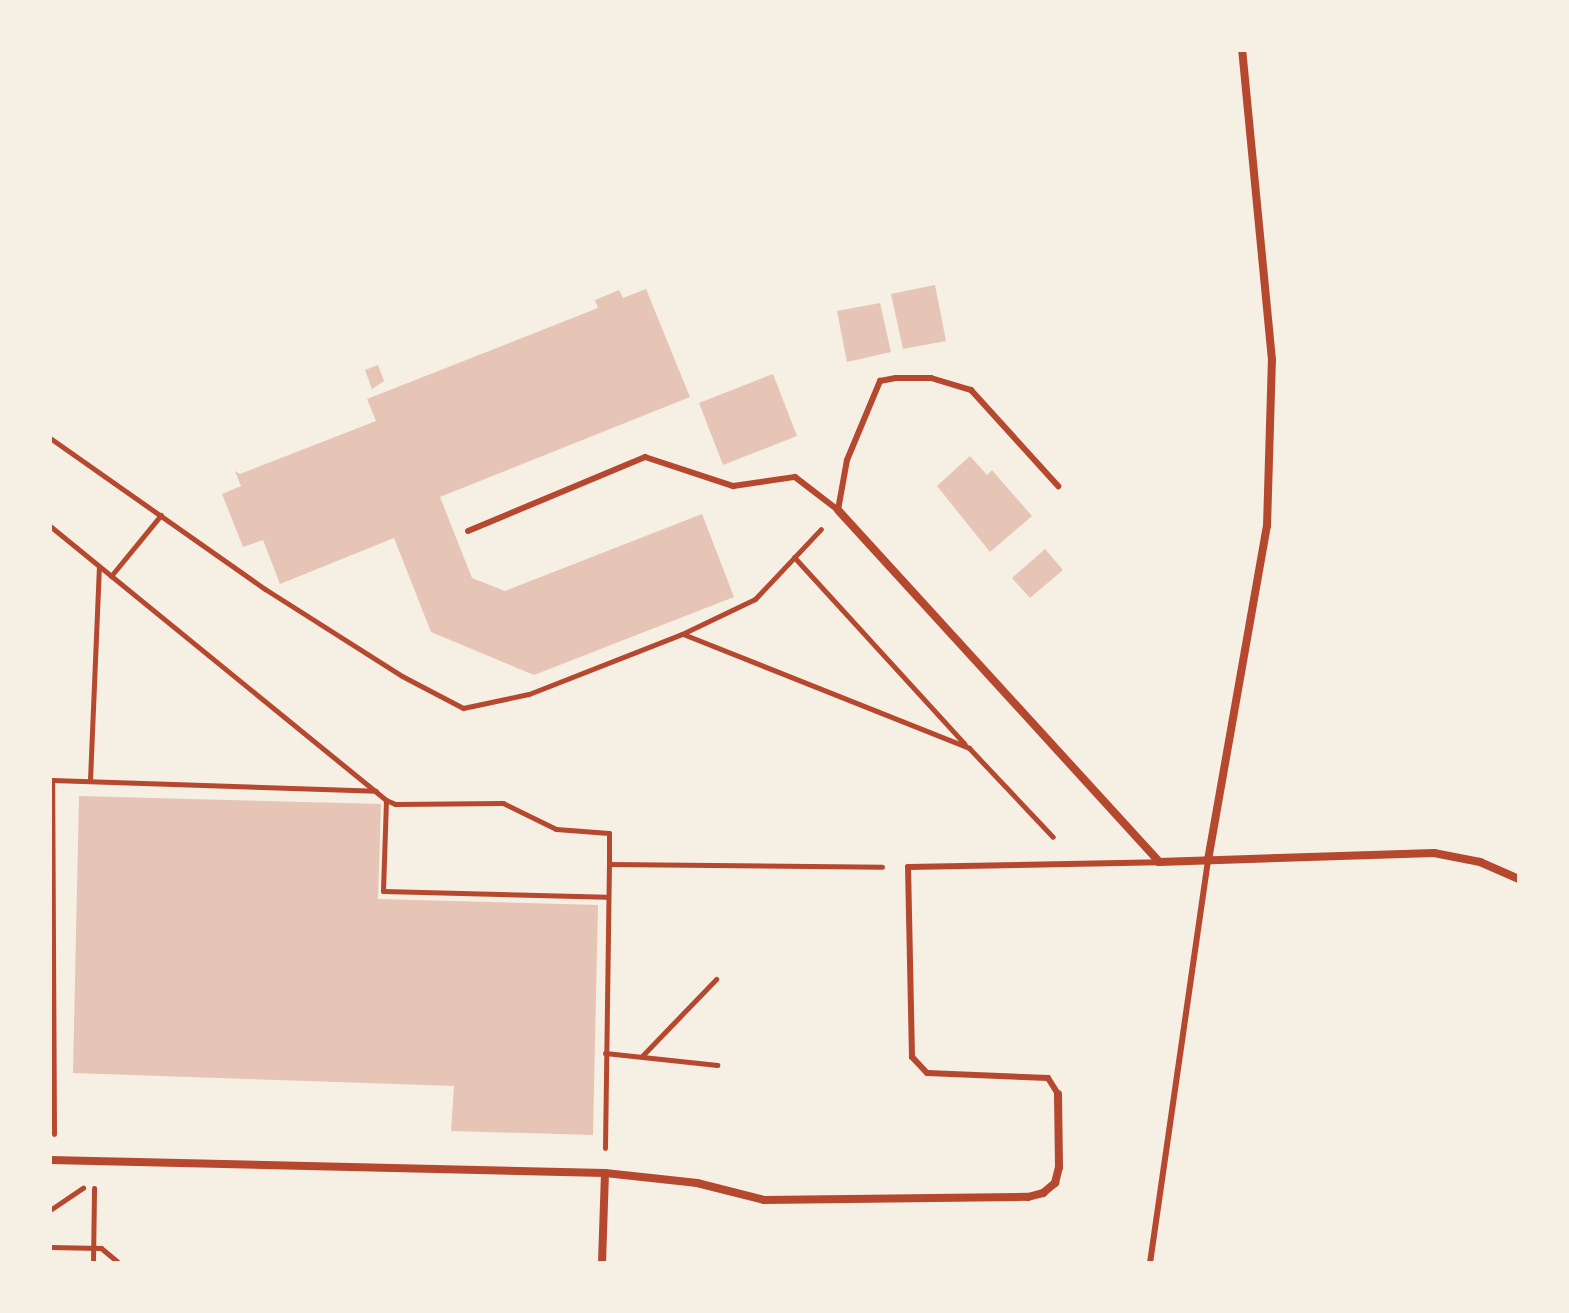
<!DOCTYPE html>
<html>
<head>
<meta charset="utf-8">
<style>
  body { margin:0 }
  #map { position:relative; width:1569px; height:1313px; overflow:hidden; background:#f6efe4; font-family:Cabin,sans-serif }
  div>[style] { position:absolute }
  .building>* { inset:0; background:#e6c5b7 }
  .path>* { height:5px; margin:-2.5px; padding:0 2.5px; transform-origin:2.5px; border-radius:2.5px; background:#b5482f }
  .service>* { height:6px; margin:-3px; padding:0 3px; transform-origin:3px; border-radius:3px; background:#b5482f }
  .minor>* { height:8px; margin:-4px; padding:0 4px; transform-origin:4px; border-radius:4px; background:#b5482f }
  span { translate:-50% -50%; white-space:nowrap; text-align:center; line-height:1.15; -webkit-text-stroke:8px #f6efe4; paint-order:stroke }
  .frame { position:absolute; inset:0; border:52px solid #f6efe4; pointer-events:none }
</style>
</head>
<body>
<div id="map">
  <div class="building">
    <div style="clip-path:polygon(935px 285px,946px 341px,903px 349px,891px 294px)"></div>
    <div style="clip-path:polygon(646px 289px,690px 397px,440px 497px,472px 578px,505px 591px,702px 514px,734px 597px,534px 675px,431px 632px,394px 538px,280px 584px,263px 540px,243px 547px,222px 494px,241px 486px,235px 471px,240px 474px,376px 421px,367px 399px,598px 308px,595px 300px,619px 290px,623px 298px)"></div>
    <div style="clip-path:polygon(880px 303px,891px 352px,847px 362px,837px 311px)"></div>
    <div style="clip-path:polygon(378px 365px,384px 381px,372px 389px,365px 370px)"></div>
    <div style="clip-path:polygon(773px 374px,797px 436px,723px 465px,699px 403px)"></div>
    <div style="clip-path:polygon(970px 456px,987px 475px,992px 470px,1032px 516px,990px 552px,937px 486px)"></div>
    <div style="clip-path:polygon(1045px 549px,1063px 570px,1030px 598px,1012px 578px)"></div>
    <div style="clip-path:polygon(79px 796px,381px 804px,378px 899px,598px 905px,593px 1135px,451px 1131px,454px 1086px,73px 1073px)"></div>
  </div>
  <div class="path">
    <div style="left:50px;top:438px;width:263px;rotate:35.1deg"></div>
    <div style="left:265px;top:589px;width:162px;rotate:32.4deg"></div>
    <div style="left:402px;top:676px;width:69px;rotate:27.7deg"></div>
    <div style="left:463px;top:708px;width:67px;rotate:-12deg"></div>
    <div style="left:529px;top:694px;width:164px;rotate:-21.4deg"></div>
    <div style="left:682px;top:634px;width:81px;rotate:-25.6deg"></div>
    <div style="left:755px;top:599px;width:96px;rotate:-46.7deg"></div>
    <div style="left:50px;top:526px;width:434px;rotate:39.2deg"></div>
    <div style="left:386px;top:800px;width:10px;rotate:24deg"></div>
    <div style="left:395px;top:804px;width:108px;rotate:-0.5deg"></div>
    <div style="left:503px;top:803px;width:59px;rotate:26.1deg"></div>
    <div style="left:556px;top:829px;width:53px;rotate:4.3deg"></div>
    <div style="left:609px;top:833px;width:31px;rotate:90deg"></div>
    <div style="left:794px;top:557px;width:253px;rotate:47.6deg"></div>
    <div style="left:111px;top:576px;width:79px;rotate:-50.7deg"></div>
    <div style="left:683px;top:634px;width:308px;rotate:21.7deg"></div>
    <div style="left:969px;top:748px;width:122px;rotate:46.7deg"></div>
    <div style="left:90px;top:780px;width:214px;rotate:-87.6deg"></div>
    <div style="left:386px;top:800px;width:91px;rotate:91.9deg"></div>
    <div style="left:383px;top:891px;width:223px;rotate:1.5deg"></div>
    <div style="left:605px;top:1053px;width:113px;rotate:6.1deg"></div>
    <div style="left:642px;top:1056px;width:107px;rotate:-46.1deg"></div>
    <div style="left:54px;top:1134px;width:354px;rotate:-90.3deg"></div>
    <div style="left:52px;top:780px;width:324px;rotate:1.9deg"></div>
    <div style="left:605px;top:1148px;width:284px;rotate:-89.2deg"></div>
    <div style="left:609px;top:864px;width:273px;rotate:0.6deg"></div>
    <div style="left:50px;top:1210px;width:40px;rotate:-34deg"></div>
    <div style="left:50px;top:1247px;width:51px;rotate:1.1deg"></div>
    <div style="left:101px;top:1248px;width:23px;rotate:40deg"></div>
    <div style="left:93px;top:1263px;width:75px;rotate:-89.2deg"></div>
    <div style="left:159px;top:1263px;width:86px"></div>
  </div>
  <div class="service">
    <div style="left:468px;top:531px;width:192px;rotate:-22.7deg"></div>
    <div style="left:645px;top:457px;width:93px;rotate:18.2deg"></div>
    <div style="left:733px;top:486px;width:63px;rotate:-8.3deg"></div>
    <div style="left:795px;top:477px;width:54px;rotate:37.5deg"></div>
    <div style="left:838px;top:510px;width:51px;rotate:-79.8deg"></div>
    <div style="left:847px;top:460px;width:86px;rotate:-67.3deg"></div>
    <div style="left:880px;top:381px;width:16px;rotate:-11deg"></div>
    <div style="left:896px;top:378px;width:35px"></div>
    <div style="left:931px;top:378px;width:42px;rotate:16.7deg"></div>
    <div style="left:971px;top:390px;width:130px;rotate:47.8deg"></div>
    <div style="left:1058px;top:1094px;width:19px;rotate:-122deg"></div>
    <div style="left:1048px;top:1078px;width:121px;rotate:-177.6deg"></div>
    <div style="left:927px;top:1073px;width:22px;rotate:-133deg"></div>
    <div style="left:912px;top:1057px;width:190px;rotate:-91.2deg"></div>
    <div style="left:908px;top:867px;width:251px;rotate:-1.1deg"></div>
    <div style="left:1150px;top:1263px;width:407px;rotate:-81.8deg"></div>
  </div>
  <div class="minor">
    <div style="left:838px;top:510px;width:476px;rotate:47.6deg"></div>
    <div style="left:1159px;top:862px;width:275px;rotate:-1.9deg"></div>
    <div style="left:1434px;top:853px;width:47px;rotate:11.1deg"></div>
    <div style="left:1480px;top:862px;width:43px;rotate:23.6deg"></div>
    <div style="left:1208px;top:860px;width:339px;rotate:-80deg"></div>
    <div style="left:1267px;top:526px;width:166px;rotate:-88.3deg"></div>
    <div style="left:1272px;top:360px;width:311px;rotate:-95.5deg"></div>
    <div style="left:50px;top:1160px;width:555px;rotate:1.34deg"></div>
    <div style="left:605px;top:1173px;width:93px;rotate:6.2deg"></div>
    <div style="left:697px;top:1183px;width:69px;rotate:14.2deg"></div>
    <div style="left:764px;top:1200px;width:264px;rotate:-0.7deg"></div>
    <div style="left:1028px;top:1197px;width:16px;rotate:-15deg"></div>
    <div style="left:1043px;top:1193px;width:16px;rotate:-40deg"></div>
    <div style="left:1055px;top:1183px;width:16px;rotate:-76deg"></div>
    <div style="left:1059px;top:1167px;width:73px;rotate:-90.8deg"></div>
    <div style="left:602px;top:1263px;width:90px;rotate:-88.1deg"></div>
  </div>
  <div class="frame"></div>
</div>
</body>
</html>
